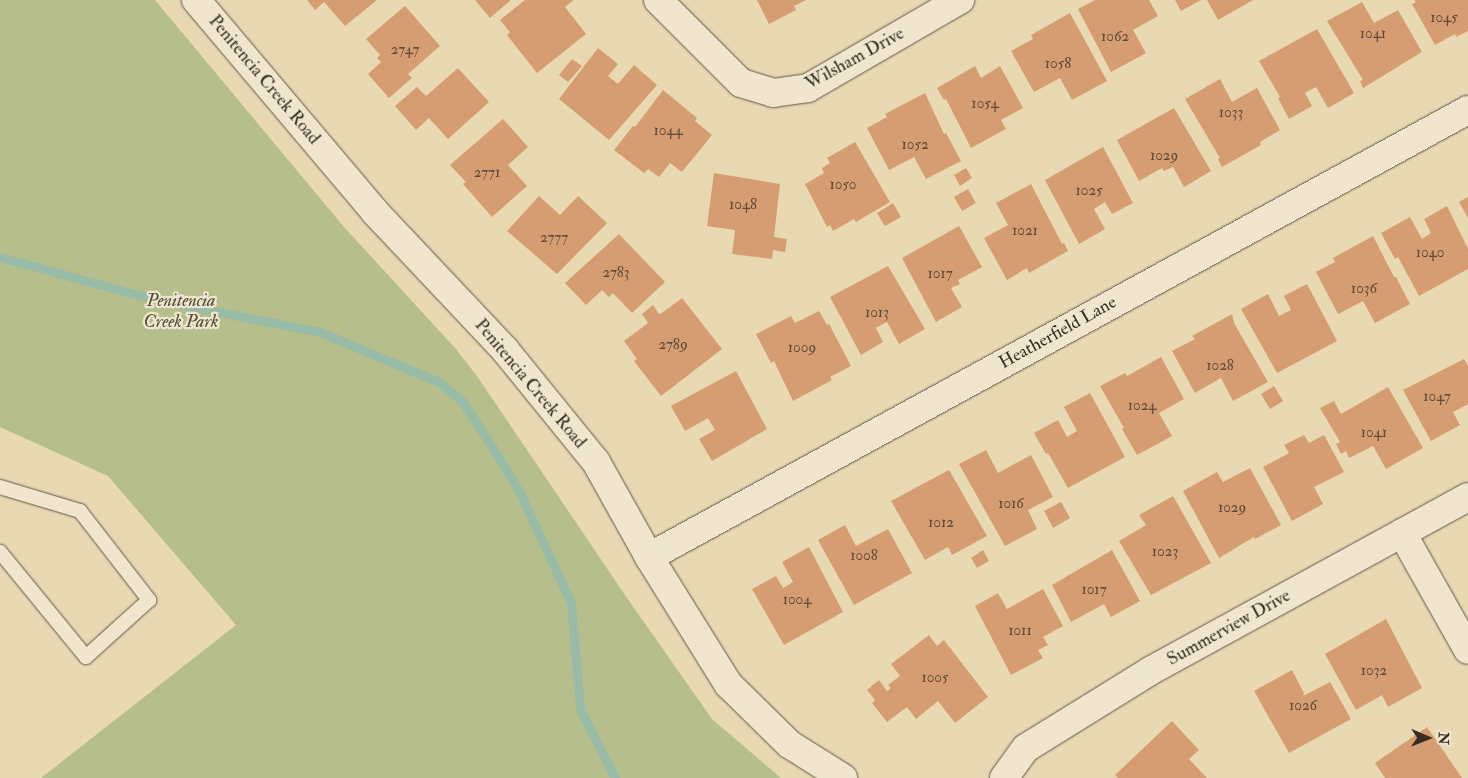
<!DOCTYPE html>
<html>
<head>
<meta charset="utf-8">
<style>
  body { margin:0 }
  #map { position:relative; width:1468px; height:778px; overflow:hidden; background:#e8d9b3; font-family:"IM FELL Double Pica",serif }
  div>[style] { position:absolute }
  .green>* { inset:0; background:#b6bf8c }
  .stream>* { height:9px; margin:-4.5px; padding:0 4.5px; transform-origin:4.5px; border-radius:4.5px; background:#98bba7 }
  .building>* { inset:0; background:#d69d72 }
  .roads { filter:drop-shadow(0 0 1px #635848) drop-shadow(0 0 1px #635848) }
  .service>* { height:14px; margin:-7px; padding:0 7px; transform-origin:7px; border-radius:7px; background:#f0e6ce }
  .minor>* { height:28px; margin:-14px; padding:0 14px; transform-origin:14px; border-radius:14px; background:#f0e6ce }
  .tertiary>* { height:28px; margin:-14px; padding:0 14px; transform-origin:14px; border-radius:14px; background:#f0e6ce }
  span { translate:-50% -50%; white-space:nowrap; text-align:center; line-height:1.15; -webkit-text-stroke:4.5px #f0e6ce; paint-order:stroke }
  .number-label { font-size:15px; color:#5f4938 }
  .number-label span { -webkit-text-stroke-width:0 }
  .street-label { font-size:18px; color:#372d24 }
  .park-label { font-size:18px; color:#504a39; font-style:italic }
  .north { position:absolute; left:1403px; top:713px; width:50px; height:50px; -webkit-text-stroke:4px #f0e6ce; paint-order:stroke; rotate:91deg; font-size:14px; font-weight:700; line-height:20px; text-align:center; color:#372d24 }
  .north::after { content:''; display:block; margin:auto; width:18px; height:22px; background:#372d24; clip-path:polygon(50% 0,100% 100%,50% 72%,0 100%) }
</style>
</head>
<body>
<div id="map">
  <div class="green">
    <div style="clip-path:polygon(0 0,155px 0,344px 227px,456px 349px,477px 376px,627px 598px,712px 719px,781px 778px,41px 778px,236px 625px,108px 476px,0 427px)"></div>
  </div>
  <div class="stream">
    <div style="left:0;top:257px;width:159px;rotate:15.4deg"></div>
    <div style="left:153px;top:299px;width:170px;rotate:11.2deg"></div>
    <div style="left:320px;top:332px;width:129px;rotate:22.8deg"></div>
    <div style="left:439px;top:382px;width:30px;rotate:40deg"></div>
    <div style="left:462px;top:401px;width:56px;rotate:56.6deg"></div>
    <div style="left:493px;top:448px;width:52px;rotate:59deg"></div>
    <div style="left:520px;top:493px;width:121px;rotate:65.1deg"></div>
    <div style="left:571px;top:603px;width:106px;rotate:85.1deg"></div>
    <div style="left:580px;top:709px;width:77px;rotate:63.1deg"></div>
  </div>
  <div class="building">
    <div style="clip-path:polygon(307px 0,377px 0,345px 26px,324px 2px,315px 10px)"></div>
    <div style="clip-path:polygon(475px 0,511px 0,490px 18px)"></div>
    <div style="clip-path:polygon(525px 0,574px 0,565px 7px,586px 34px,537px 73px,507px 35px,510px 32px,500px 20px)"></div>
    <div style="clip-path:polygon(757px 0,806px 0,794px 6px,796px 10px,769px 24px)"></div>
    <div style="clip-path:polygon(1095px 0,1149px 0,1158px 16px,1133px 30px,1146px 53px,1111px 72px,1078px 9px)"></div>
    <div style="clip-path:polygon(1175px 0,1201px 0,1181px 11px)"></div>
    <div style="clip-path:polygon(1207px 0,1253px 0,1218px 20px)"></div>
    <div style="clip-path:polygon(1414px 0,1468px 0,1468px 31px,1456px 37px,1455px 34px,1435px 45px,1412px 4px,1416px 2px)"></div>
    <div style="clip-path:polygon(1362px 2px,1374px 23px,1398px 10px,1422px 52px,1363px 88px,1360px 81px,1363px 80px,1327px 21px)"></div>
    <div style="clip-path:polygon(405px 6px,440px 46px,408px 74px,412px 78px,389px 98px,368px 74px,381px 62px,377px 58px,380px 55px,366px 39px)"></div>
    <div style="clip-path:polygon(1070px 13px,1107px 81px,1072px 100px,1060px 78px,1034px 92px,1011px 51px,1033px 39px,1031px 35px)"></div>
    <div style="clip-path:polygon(1317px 29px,1354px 93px,1328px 108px,1316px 87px,1305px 93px,1312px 106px,1289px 119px,1278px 98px,1280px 97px,1259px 61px)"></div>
    <div style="clip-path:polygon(598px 48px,618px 64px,608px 76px,618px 84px,634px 65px,657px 85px,609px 140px,559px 99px)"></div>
    <div style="clip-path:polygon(572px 59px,582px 66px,568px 82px,559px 75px)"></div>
    <div style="clip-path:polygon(975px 66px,981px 78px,1000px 66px,1023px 108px,1001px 120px,1006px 129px,971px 148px,946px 99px,944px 100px,937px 88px)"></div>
    <div style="clip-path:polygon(458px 68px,489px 102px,448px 139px,429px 118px,416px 130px,395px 106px,417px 87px,426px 96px)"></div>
    <div style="clip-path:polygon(1220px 79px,1232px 102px,1257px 88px,1280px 130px,1260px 142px,1261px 145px,1222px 167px,1218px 159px,1220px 158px,1185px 99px)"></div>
    <div style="clip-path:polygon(663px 90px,697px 118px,695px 121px,712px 135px,682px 172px,670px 163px,659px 177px,648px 169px,644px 173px,614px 150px,633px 126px,635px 127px)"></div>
    <div style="clip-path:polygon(925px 93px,944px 134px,946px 133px,961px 161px,926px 179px,914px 157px,889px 170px,867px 128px,887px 117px,885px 114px)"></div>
    <div style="clip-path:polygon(1174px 108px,1211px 171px,1184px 187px,1173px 167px,1164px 171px,1162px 168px,1139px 181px,1117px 140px)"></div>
    <div style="clip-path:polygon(503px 119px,528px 147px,508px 165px,527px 186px,492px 217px,463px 184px,466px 182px,450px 165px)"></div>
    <div style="clip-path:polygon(855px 142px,890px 202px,856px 222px,854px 219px,833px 231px,830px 225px,827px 227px,805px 184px,824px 173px,822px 168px,830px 163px,827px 158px)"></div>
    <div style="clip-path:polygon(1103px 147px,1133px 203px,1112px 214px,1105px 202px,1094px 209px,1105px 229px,1079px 244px,1045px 180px)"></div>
    <div style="clip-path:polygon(966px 168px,972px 178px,960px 186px,954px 175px)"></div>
    <div style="clip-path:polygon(714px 173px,780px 184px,774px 237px,787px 239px,785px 252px,773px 250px,772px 259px,732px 254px,735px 230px,707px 226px)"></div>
    <div style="clip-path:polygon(1031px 184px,1062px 244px,1064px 243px,1068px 251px,1029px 273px,1027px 268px,1007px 280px,984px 238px,1008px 225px,996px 203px)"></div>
    <div style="clip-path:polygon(968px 189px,976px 203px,962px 211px,954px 197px)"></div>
    <div style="clip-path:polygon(539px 196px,560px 215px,578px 196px,607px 223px,557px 274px,507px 231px)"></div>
    <div style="clip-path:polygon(1468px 197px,1468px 218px,1459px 202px)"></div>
    <div style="clip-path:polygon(893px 203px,901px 217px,885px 226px,877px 213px)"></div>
    <div style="clip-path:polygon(1447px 206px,1468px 249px,1468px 269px,1419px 296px,1398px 257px,1395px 259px,1381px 233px,1410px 217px,1422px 239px,1431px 233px,1424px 219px)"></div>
    <div style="clip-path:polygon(959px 226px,982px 267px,958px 280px,960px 284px,951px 288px,962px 307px,936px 322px,902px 258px)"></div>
    <div style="clip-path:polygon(619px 234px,665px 282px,632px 313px,613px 293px,609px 297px,602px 290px,586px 305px,565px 283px)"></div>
    <div style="clip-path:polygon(1373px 236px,1394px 277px,1396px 277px,1410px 304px,1375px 323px,1363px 301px,1338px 314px,1316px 272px,1335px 262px,1333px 258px)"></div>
    <div style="clip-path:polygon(888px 266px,925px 329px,899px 344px,887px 322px,876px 328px,883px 342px,861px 355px,830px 297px)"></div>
    <div style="clip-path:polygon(1307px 284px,1337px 341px,1277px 373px,1241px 309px,1268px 294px,1279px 316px,1291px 310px,1284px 296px)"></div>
    <div style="clip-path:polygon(682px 298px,722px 349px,661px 396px,634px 361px,637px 359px,624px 341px,648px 323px,642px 314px,653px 305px,659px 314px,662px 313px)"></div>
    <div style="clip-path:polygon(819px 311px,827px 325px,829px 324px,851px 366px,830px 377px,832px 380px,793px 401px,774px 361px,771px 363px,756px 334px,791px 316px,795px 323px)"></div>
    <div style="clip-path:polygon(1232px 314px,1234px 323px,1268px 382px,1233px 401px,1221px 378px,1195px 393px,1172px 351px,1195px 339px,1192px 336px)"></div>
    <div style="clip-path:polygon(1161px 357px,1184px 399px,1159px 413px,1172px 436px,1137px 455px,1122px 429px,1124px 428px,1100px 386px,1125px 373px,1127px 376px)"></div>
    <div style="clip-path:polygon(1464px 359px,1468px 366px,1468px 404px,1453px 412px,1460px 425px,1431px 441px,1403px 390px)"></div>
    <div style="clip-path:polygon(736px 371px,767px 429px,712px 461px,699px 439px,715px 430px,708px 418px,685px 431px,671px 406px)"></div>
    <div style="clip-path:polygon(1274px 386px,1283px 401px,1270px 409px,1261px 394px)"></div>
    <div style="clip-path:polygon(1388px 387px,1423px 448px,1386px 469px,1373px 446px,1349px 458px,1346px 451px,1341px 454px,1336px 444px,1340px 442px,1320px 408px,1334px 401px,1341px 414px)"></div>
    <div style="clip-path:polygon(1090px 393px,1125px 457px,1068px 488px,1048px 453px,1046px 454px,1034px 433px,1058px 420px,1067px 437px,1077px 431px,1064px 407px)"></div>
    <div style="clip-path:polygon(1304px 435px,1309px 443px,1324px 435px,1344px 472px,1314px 487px,1323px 504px,1292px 521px,1263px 467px,1289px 453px,1284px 445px)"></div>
    <div style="clip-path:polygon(986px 450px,998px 473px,1031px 455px,1053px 497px,1028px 510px,1037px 529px,1005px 546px,959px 464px)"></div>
    <div style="clip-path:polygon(1250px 468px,1281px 525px,1255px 539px,1254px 537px,1219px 558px,1183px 491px,1217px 472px,1223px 482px)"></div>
    <div style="clip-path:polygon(949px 470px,987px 536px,952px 555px,948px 547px,925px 560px,891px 501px)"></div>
    <div style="clip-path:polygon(1173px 496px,1211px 563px,1151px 595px,1119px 541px,1146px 525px,1139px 515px)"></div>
    <div style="clip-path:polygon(1061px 502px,1070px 518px,1053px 528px,1044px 511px)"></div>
    <div style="clip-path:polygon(845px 525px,856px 546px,888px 529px,912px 573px,854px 605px,818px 540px)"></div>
    <div style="clip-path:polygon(809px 547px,843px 612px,784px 645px,752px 589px,776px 576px,783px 588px,793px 582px,782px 562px)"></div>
    <div style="clip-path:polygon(983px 550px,989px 561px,977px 568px,971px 558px)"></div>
    <div style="clip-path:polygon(1112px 550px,1140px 601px,1111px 617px,1104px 604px,1071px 622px,1052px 585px)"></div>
    <div style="clip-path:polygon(1043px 589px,1063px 626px,1043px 637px,1048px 645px,1038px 650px,1043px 658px,1011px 675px,975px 606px,998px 593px,1007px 609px)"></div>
    <div style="clip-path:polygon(1386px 619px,1422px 688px,1388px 707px,1382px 695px,1356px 710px,1325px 654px)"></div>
    <div style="clip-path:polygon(929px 635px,937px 646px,944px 640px,988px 697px,955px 723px,938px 701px,916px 719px,907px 707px,887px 722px,872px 703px,875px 700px,867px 690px,879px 680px,887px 691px,891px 688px,888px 685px,900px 676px,891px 664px)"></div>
    <div style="clip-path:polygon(1292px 670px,1304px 693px,1303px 696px,1330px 682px,1351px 719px,1289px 753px,1254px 691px)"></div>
    <div style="clip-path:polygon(1172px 721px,1199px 750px,1189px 759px,1207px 778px,1118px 778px,1115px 775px)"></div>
    <div style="clip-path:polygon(1427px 727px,1462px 778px,1385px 778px,1375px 763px)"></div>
  </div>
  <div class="roads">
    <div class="service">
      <div style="left:0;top:487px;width:84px;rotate:16.7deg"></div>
      <div style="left:80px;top:511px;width:113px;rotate:52.2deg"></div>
      <div style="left:149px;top:600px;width:85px;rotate:137.9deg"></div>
      <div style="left:86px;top:657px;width:136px;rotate:-129.3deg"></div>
    </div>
    <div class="minor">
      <div style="left:658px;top:0;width:117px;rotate:45deg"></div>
      <div style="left:741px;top:83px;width:34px;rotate:17deg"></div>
      <div style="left:773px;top:93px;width:35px;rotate:-8deg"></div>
      <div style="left:808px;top:88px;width:176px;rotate:-30.1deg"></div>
      <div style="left:1402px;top:533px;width:134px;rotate:60.6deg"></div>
      <div style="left:649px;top:557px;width:933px;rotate:-28.63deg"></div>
      <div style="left:1004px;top:778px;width:37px;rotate:-54deg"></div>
      <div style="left:1026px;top:748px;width:146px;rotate:-31.8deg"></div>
      <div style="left:1150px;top:671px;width:362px;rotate:-28.7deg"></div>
    </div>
    <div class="tertiary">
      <div style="left:196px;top:0;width:277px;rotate:49.8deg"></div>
      <div style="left:375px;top:212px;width:190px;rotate:46.7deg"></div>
      <div style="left:505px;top:350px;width:144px;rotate:50.9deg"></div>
      <div style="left:596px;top:462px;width:109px;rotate:60.8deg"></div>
      <div style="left:649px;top:557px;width:150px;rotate:58.1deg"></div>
      <div style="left:728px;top:684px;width:86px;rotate:44.5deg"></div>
      <div style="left:789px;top:744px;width:64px;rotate:32.2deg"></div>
    </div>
  </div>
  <div class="number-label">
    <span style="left:1444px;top:18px">1045</span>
    <span style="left:1373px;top:34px">1041</span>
    <span style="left:1115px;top:37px">1062</span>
    <span style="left:405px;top:50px">2747</span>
    <span style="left:1058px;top:64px">1058</span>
    <span style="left:985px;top:104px">1054</span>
    <span style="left:1231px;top:113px">1033</span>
    <span style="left:668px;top:131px">1044</span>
    <span style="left:915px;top:145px">1052</span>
    <span style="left:1164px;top:156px">1029</span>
    <span style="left:487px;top:173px">2771</span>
    <span style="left:843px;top:185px">1050</span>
    <span style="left:1089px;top:191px">1025</span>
    <span style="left:743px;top:205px">1048</span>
    <span style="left:1025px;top:231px">1021</span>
    <span style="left:554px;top:238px">2777</span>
    <span style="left:1430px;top:253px">1040</span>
    <span style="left:616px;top:273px">2783</span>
    <span style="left:940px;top:274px">1017</span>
    <span style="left:1364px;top:289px">1036</span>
    <span style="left:877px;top:313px">1013</span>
    <span style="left:673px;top:345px">2789</span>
    <span style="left:802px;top:348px">1009</span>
    <span style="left:1220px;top:366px">1028</span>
    <span style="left:1437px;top:397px">1047</span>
    <span style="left:1142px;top:406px">1024</span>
    <span style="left:1374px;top:433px">1041</span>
    <span style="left:1011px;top:504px">1016</span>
    <span style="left:1232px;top:508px">1029</span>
    <span style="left:941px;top:523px">1012</span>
    <span style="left:1165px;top:552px">1023</span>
    <span style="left:864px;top:556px">1008</span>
    <span style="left:1094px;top:590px">1017</span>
    <span style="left:797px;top:600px">1004</span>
    <span style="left:1020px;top:631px">1011</span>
    <span style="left:1374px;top:671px">1032</span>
    <span style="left:935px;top:678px">1005</span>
    <span style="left:1303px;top:706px">1026</span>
  </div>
  <div class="street-label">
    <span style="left:855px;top:59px;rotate:-29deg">Wilsham Drive</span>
    <span style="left:264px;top:80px;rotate:50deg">Penitencia Creek Road</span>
    <span style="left:1058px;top:333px;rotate:-29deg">Heatherfield Lane</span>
    <span style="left:530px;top:384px;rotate:50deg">Penitencia Creek Road</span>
    <span style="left:1229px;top:628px;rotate:-29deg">Summerview Drive</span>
  </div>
  <div class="park-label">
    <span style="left:181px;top:312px">Penitencia<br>Creek Park</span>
  </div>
  <div class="north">N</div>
</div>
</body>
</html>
